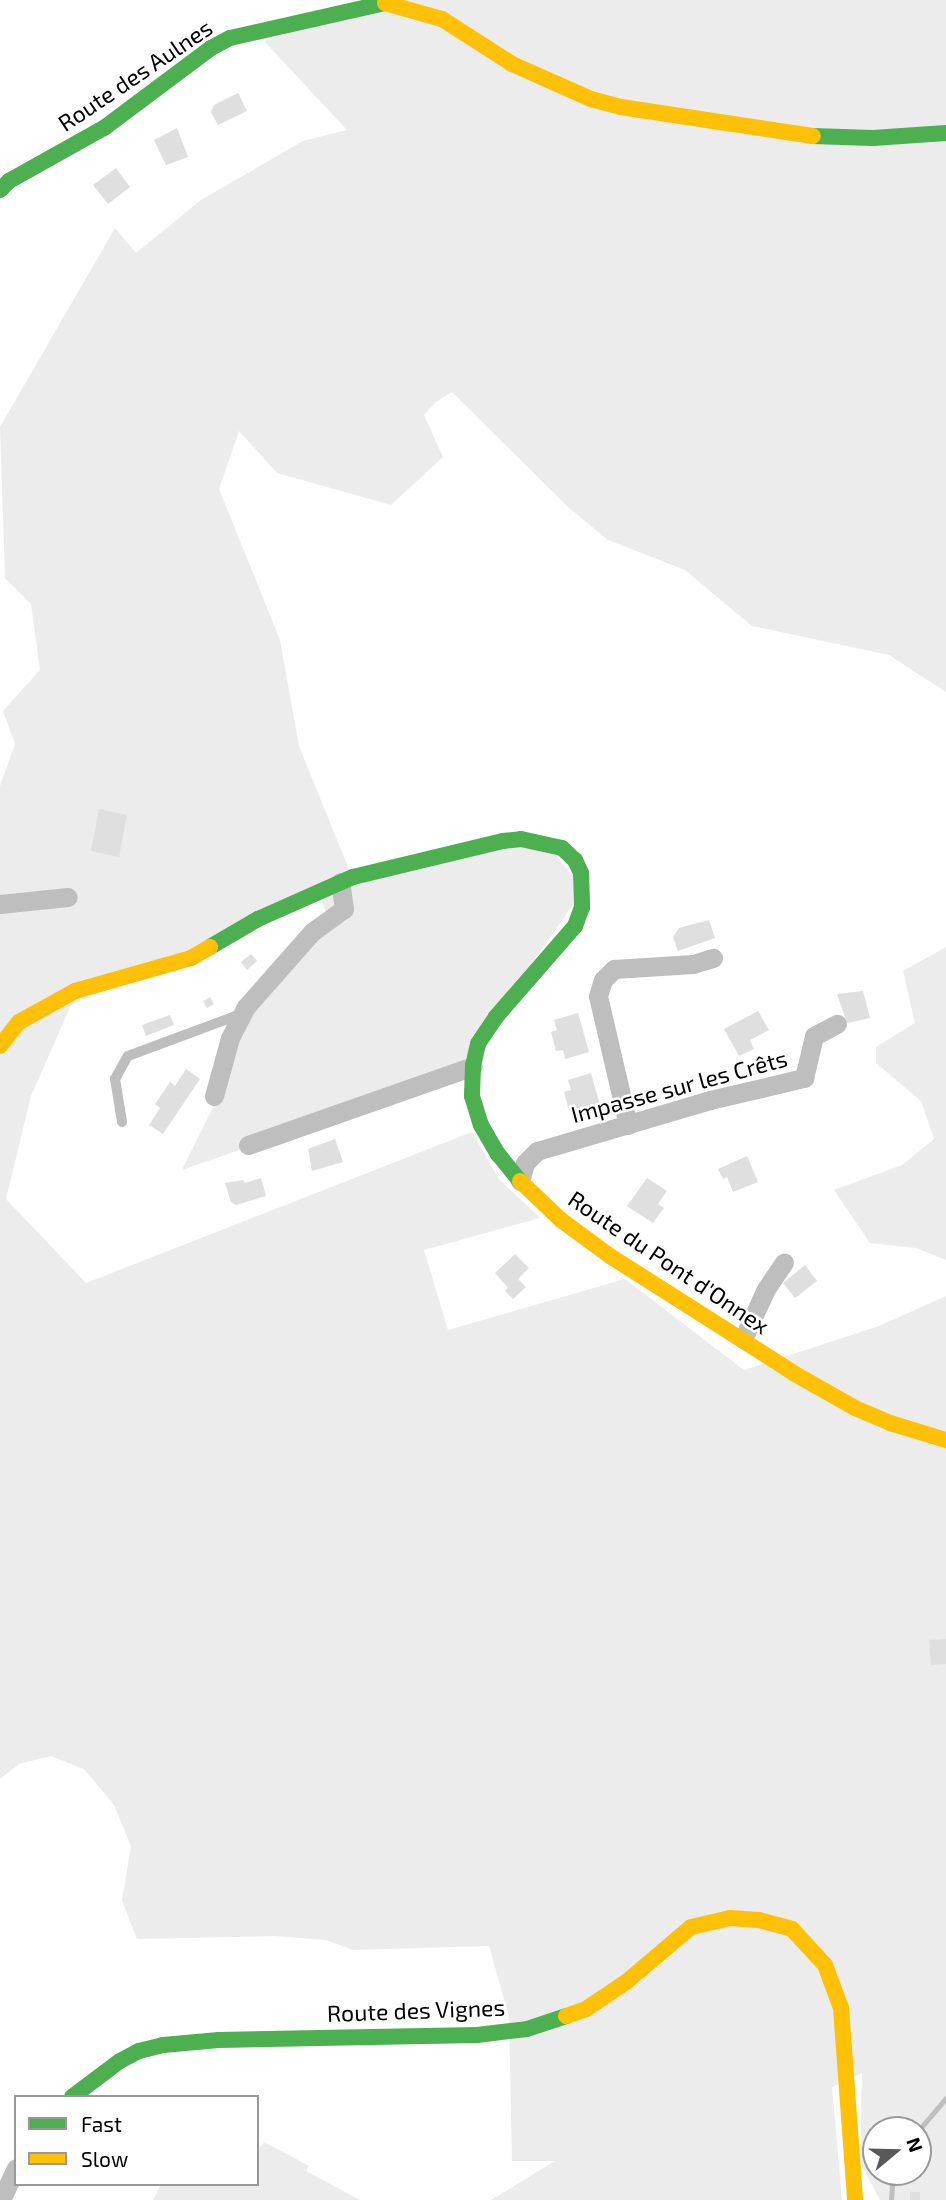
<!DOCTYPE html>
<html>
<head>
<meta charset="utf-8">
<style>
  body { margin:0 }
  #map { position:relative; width:946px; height:2200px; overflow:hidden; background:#fff; font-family:"Exo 2",sans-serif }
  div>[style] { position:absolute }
  .green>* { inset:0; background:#ececec }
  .stream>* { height:5px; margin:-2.5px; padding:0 2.5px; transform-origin:2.5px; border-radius:2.5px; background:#bfbfbf }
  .building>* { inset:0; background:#dfdfdf }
  .lane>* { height:10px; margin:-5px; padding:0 5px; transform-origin:5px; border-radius:5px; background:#bebebe }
  .street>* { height:19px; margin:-9.5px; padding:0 9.5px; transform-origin:9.5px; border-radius:9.5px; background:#bebebe }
  .fast>* { height:16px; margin:-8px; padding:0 8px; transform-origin:8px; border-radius:8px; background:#4caf50 }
  .slow>* { height:16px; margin:-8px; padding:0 8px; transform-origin:8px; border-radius:8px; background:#ffc107 }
  span { translate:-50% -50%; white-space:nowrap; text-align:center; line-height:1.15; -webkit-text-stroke:5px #fff; paint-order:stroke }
  .street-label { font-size:23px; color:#000 }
  .legend { position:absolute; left:14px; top:2095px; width:245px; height:91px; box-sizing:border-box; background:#fff; border:2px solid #999; margin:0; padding:9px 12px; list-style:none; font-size:21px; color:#000 }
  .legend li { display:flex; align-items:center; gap:14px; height:35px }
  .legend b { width:35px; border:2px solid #999 }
  .north { position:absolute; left:862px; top:2116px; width:70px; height:70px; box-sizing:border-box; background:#fff; border:2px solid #999; border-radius:50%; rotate:71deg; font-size:19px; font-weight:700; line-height:28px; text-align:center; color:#000 }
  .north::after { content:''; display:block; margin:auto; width:24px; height:32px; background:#595959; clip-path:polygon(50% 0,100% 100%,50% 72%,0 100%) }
</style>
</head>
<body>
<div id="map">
  <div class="green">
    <div style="clip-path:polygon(evenodd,377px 0,946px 0,946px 692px,889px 655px,752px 626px,685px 570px,608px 540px,568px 507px,452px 392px,436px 402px,424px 415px,443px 457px,391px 505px,277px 473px,239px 431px,219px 489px,280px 640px,299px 746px,352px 877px,544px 842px,584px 889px,453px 1076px,182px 1170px,225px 1083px,238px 1025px,326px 913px,319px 891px,71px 1005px,31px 1096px,6px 1199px,86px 1283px,472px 1132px,499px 1179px,540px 1218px,424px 1250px,448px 1330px,625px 1279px,744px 1370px,879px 1326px,946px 1296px,946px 2200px,880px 2200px,860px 2163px,862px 2073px,832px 2087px,842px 2200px,491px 2200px,555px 2161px,512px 2161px,509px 2016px,489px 1946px,353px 1950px,326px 1940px,275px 1936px,137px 1939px,122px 1900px,131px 1846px,114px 1805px,84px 1769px,51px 1756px,19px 1764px,0 1779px,0 786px,15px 744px,3px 711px,40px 670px,31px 604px,5px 578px,0 427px,115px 228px,136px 253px,201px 200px,303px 141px,347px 130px,264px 41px,377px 0,876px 2130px,918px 2130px,918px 2172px,876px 2172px,876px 2130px)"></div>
    <div style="clip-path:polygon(946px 947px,946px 1260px,916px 1248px,870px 1243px,834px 1190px,902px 1165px,934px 1139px,921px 1101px,876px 1063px,876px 1047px,915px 1023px,903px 971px)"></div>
    <div style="clip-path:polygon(264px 2142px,309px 2166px,306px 2171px,360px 2200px,153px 2200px,161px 2184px,257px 2184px,257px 2145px,261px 2147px)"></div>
  </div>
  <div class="stream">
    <div style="left:918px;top:2131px;width:43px;rotate:-49.7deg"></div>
    <div style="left:891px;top:2200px;width:28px;rotate:-86deg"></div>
  </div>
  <div class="building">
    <div style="clip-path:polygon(238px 93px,247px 111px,218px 125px,211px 112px,214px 105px)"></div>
    <div style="clip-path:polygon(177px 128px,188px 157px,166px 165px,154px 140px)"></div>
    <div style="clip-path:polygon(116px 168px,130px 187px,108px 204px,93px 185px)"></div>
    <div style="clip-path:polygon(99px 809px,127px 815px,119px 857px,91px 851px)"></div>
    <div style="clip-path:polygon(709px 920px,715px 938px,678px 951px,673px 937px,679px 928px)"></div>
    <div style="clip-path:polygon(251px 954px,257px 961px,247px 970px,241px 962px)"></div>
    <div style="clip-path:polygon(863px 991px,870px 1018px,847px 1023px,837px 994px)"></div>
    <div style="clip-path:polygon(210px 997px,214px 1004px,207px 1008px,203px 1001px)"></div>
    <div style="clip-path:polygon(758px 1011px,769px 1030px,750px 1040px,754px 1049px,739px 1056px,724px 1029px)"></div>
    <div style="clip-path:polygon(578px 1013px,589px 1052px,565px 1059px,563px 1050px,556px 1051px,551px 1032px,557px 1030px,554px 1020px)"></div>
    <div style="clip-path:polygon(170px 1015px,174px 1025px,146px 1036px,142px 1025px)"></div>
    <div style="clip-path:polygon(186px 1069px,200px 1079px,163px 1134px,149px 1125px,160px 1108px,155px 1104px,170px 1082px,175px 1086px)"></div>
    <div style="clip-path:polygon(591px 1073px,602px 1112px,579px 1118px,576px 1109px,569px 1111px,564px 1092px,571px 1090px,568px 1080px)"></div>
    <div style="clip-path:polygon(335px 1139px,343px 1162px,312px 1171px,308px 1149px)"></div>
    <div style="clip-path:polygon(747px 1156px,758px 1182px,733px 1192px,727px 1177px,723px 1179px,718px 1169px)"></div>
    <div style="clip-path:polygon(261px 1178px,266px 1196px,236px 1205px,231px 1202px,225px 1183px,243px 1180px,245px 1183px)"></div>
    <div style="clip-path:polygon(647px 1178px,667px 1191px,658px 1204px,664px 1208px,653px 1223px,627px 1206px)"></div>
    <div style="clip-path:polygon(515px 1254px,529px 1268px,518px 1279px,526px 1287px,513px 1299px,505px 1291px,508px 1288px,495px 1273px)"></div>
    <div style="clip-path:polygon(805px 1265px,817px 1281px,795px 1298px,783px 1283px)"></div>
    <div style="clip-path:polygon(946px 1639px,946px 1664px,931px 1665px,929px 1640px)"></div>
    <div style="clip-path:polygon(910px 2192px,920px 2192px,920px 2200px,910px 2200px)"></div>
  </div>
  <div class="lane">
    <div style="left:122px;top:1122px;width:44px;rotate:-99.2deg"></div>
    <div style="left:115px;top:1079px;width:26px;rotate:-61deg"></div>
    <div style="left:128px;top:1056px;width:121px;rotate:-20.4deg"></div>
  </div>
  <div class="street">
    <div style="left:0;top:904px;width:68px;rotate:-5.9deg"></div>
    <div style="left:214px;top:1096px;width:60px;rotate:-74.6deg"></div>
    <div style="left:230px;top:1038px;width:34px;rotate:-63deg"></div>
    <div style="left:245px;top:1008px;width:101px;rotate:-48.6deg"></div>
    <div style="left:312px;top:932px;width:39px;rotate:-36deg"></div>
    <div style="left:344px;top:909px;width:27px;rotate:-98deg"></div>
    <div style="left:628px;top:1125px;width:132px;rotate:-103.1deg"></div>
    <div style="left:598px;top:996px;width:17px;rotate:-73deg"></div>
    <div style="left:603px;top:980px;width:16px;rotate:-45deg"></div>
    <div style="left:614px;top:969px;width:79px;rotate:-3.6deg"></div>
    <div style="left:693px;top:964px;width:21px;rotate:-17deg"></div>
    <div style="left:248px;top:1145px;width:238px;rotate:-19.3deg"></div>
    <div style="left:520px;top:1181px;width:19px;rotate:-74deg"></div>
    <div style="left:525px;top:1163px;width:17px;rotate:-45deg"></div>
    <div style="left:537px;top:1151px;width:180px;rotate:-16.4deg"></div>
    <div style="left:710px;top:1100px;width:97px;rotate:-13.2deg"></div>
    <div style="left:804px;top:1078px;width:43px;rotate:-76.6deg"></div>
    <div style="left:814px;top:1036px;width:26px;rotate:-28deg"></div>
    <div style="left:743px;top:1339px;width:55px;rotate:-65.3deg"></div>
    <div style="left:766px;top:1289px;width:32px;rotate:-56deg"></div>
    <div style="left:1px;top:2200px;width:35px;rotate:-65deg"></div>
  </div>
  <div class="fast">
    <div style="left:813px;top:136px;width:60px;rotate:1.9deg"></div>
    <div style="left:873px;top:138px;width:73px;rotate:-3.9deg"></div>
    <div style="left:0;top:190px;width:13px;rotate:-45deg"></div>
    <div style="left:9px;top:181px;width:109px;rotate:-29.2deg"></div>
    <div style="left:104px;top:128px;width:134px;rotate:-36.8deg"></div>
    <div style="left:211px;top:48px;width:21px;rotate:-28deg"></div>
    <div style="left:230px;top:38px;width:159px;rotate:-12.7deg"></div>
    <div style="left:210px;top:947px;width:56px;rotate:-30.3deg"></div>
    <div style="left:258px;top:919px;width:104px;rotate:-23.9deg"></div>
    <div style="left:353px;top:877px;width:154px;rotate:-13.5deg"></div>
    <div style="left:503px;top:841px;width:18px;rotate:-6deg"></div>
    <div style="left:521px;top:839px;width:42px;rotate:12.4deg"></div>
    <div style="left:562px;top:848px;width:18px;rotate:43deg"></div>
    <div style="left:575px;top:860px;width:14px;rotate:65deg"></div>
    <div style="left:581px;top:873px;width:34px;rotate:88deg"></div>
    <div style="left:582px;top:907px;width:20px;rotate:110deg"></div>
    <div style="left:575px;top:926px;width:121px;rotate:131deg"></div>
    <div style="left:496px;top:1017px;width:32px;rotate:124deg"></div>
    <div style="left:478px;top:1044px;width:23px;rotate:103deg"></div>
    <div style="left:473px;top:1066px;width:30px;rotate:92deg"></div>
    <div style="left:472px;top:1096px;width:30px;rotate:73deg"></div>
    <div style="left:481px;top:1125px;width:34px;rotate:60deg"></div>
    <div style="left:498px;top:1154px;width:35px;rotate:51deg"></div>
    <div style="left:72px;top:2097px;width:60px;rotate:-36.9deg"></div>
    <div style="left:120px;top:2061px;width:21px;rotate:-28deg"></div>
    <div style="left:139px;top:2051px;width:25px;rotate:-14deg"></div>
    <div style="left:163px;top:2045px;width:56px;rotate:-5.1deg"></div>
    <div style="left:219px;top:2040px;width:258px;rotate:-1.1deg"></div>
    <div style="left:477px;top:2035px;width:50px;rotate:-6.8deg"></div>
    <div style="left:527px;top:2029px;width:41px;rotate:-18.4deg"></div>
  </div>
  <div class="slow">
    <div style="left:385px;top:3px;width:59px;rotate:15.7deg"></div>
    <div style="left:442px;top:19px;width:83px;rotate:32.7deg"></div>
    <div style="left:512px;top:64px;width:86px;rotate:23.9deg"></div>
    <div style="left:591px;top:99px;width:31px;rotate:15deg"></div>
    <div style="left:621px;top:107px;width:194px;rotate:8.6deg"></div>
    <div style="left:0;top:1046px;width:31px;rotate:-52deg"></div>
    <div style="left:19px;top:1022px;width:64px;rotate:-29deg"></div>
    <div style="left:75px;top:991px;width:121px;rotate:-15.9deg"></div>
    <div style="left:191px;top:958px;width:22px;rotate:-30deg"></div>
    <div style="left:520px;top:1181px;width:57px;rotate:43.6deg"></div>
    <div style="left:561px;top:1220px;width:61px;rotate:36.3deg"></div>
    <div style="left:610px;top:1256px;width:219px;rotate:32.5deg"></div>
    <div style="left:795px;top:1374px;width:69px;rotate:29.5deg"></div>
    <div style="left:855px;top:1408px;width:38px;rotate:23deg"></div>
    <div style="left:890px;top:1423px;width:59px;rotate:16.9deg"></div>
    <div style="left:566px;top:2016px;width:21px;rotate:-19deg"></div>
    <div style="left:586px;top:2009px;width:48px;rotate:-34deg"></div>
    <div style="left:626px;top:1982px;width:85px;rotate:-40.2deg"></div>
    <div style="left:691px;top:1927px;width:40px;rotate:-13deg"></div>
    <div style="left:730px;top:1918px;width:29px;rotate:4deg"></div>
    <div style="left:759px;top:1920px;width:34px;rotate:15deg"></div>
    <div style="left:792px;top:1929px;width:49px;rotate:47.5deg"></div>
    <div style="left:825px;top:1965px;width:46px;rotate:69.6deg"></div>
    <div style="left:841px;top:2008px;width:193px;rotate:85.8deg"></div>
  </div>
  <div class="street-label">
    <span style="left:135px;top:75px;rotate:-34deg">Route des Aulnes</span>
    <span style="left:679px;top:1086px;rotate:-15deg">Impasse sur les Crêts</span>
    <span style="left:669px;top:1262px;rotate:34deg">Route du Pont d'Onnex</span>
    <span style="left:416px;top:2010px;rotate:-2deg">Route des Vignes</span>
  </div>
  <ul class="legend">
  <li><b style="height:9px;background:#4caf50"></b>Fast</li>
  <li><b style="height:9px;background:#ffc107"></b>Slow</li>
  </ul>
  <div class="north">N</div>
</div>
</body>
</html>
